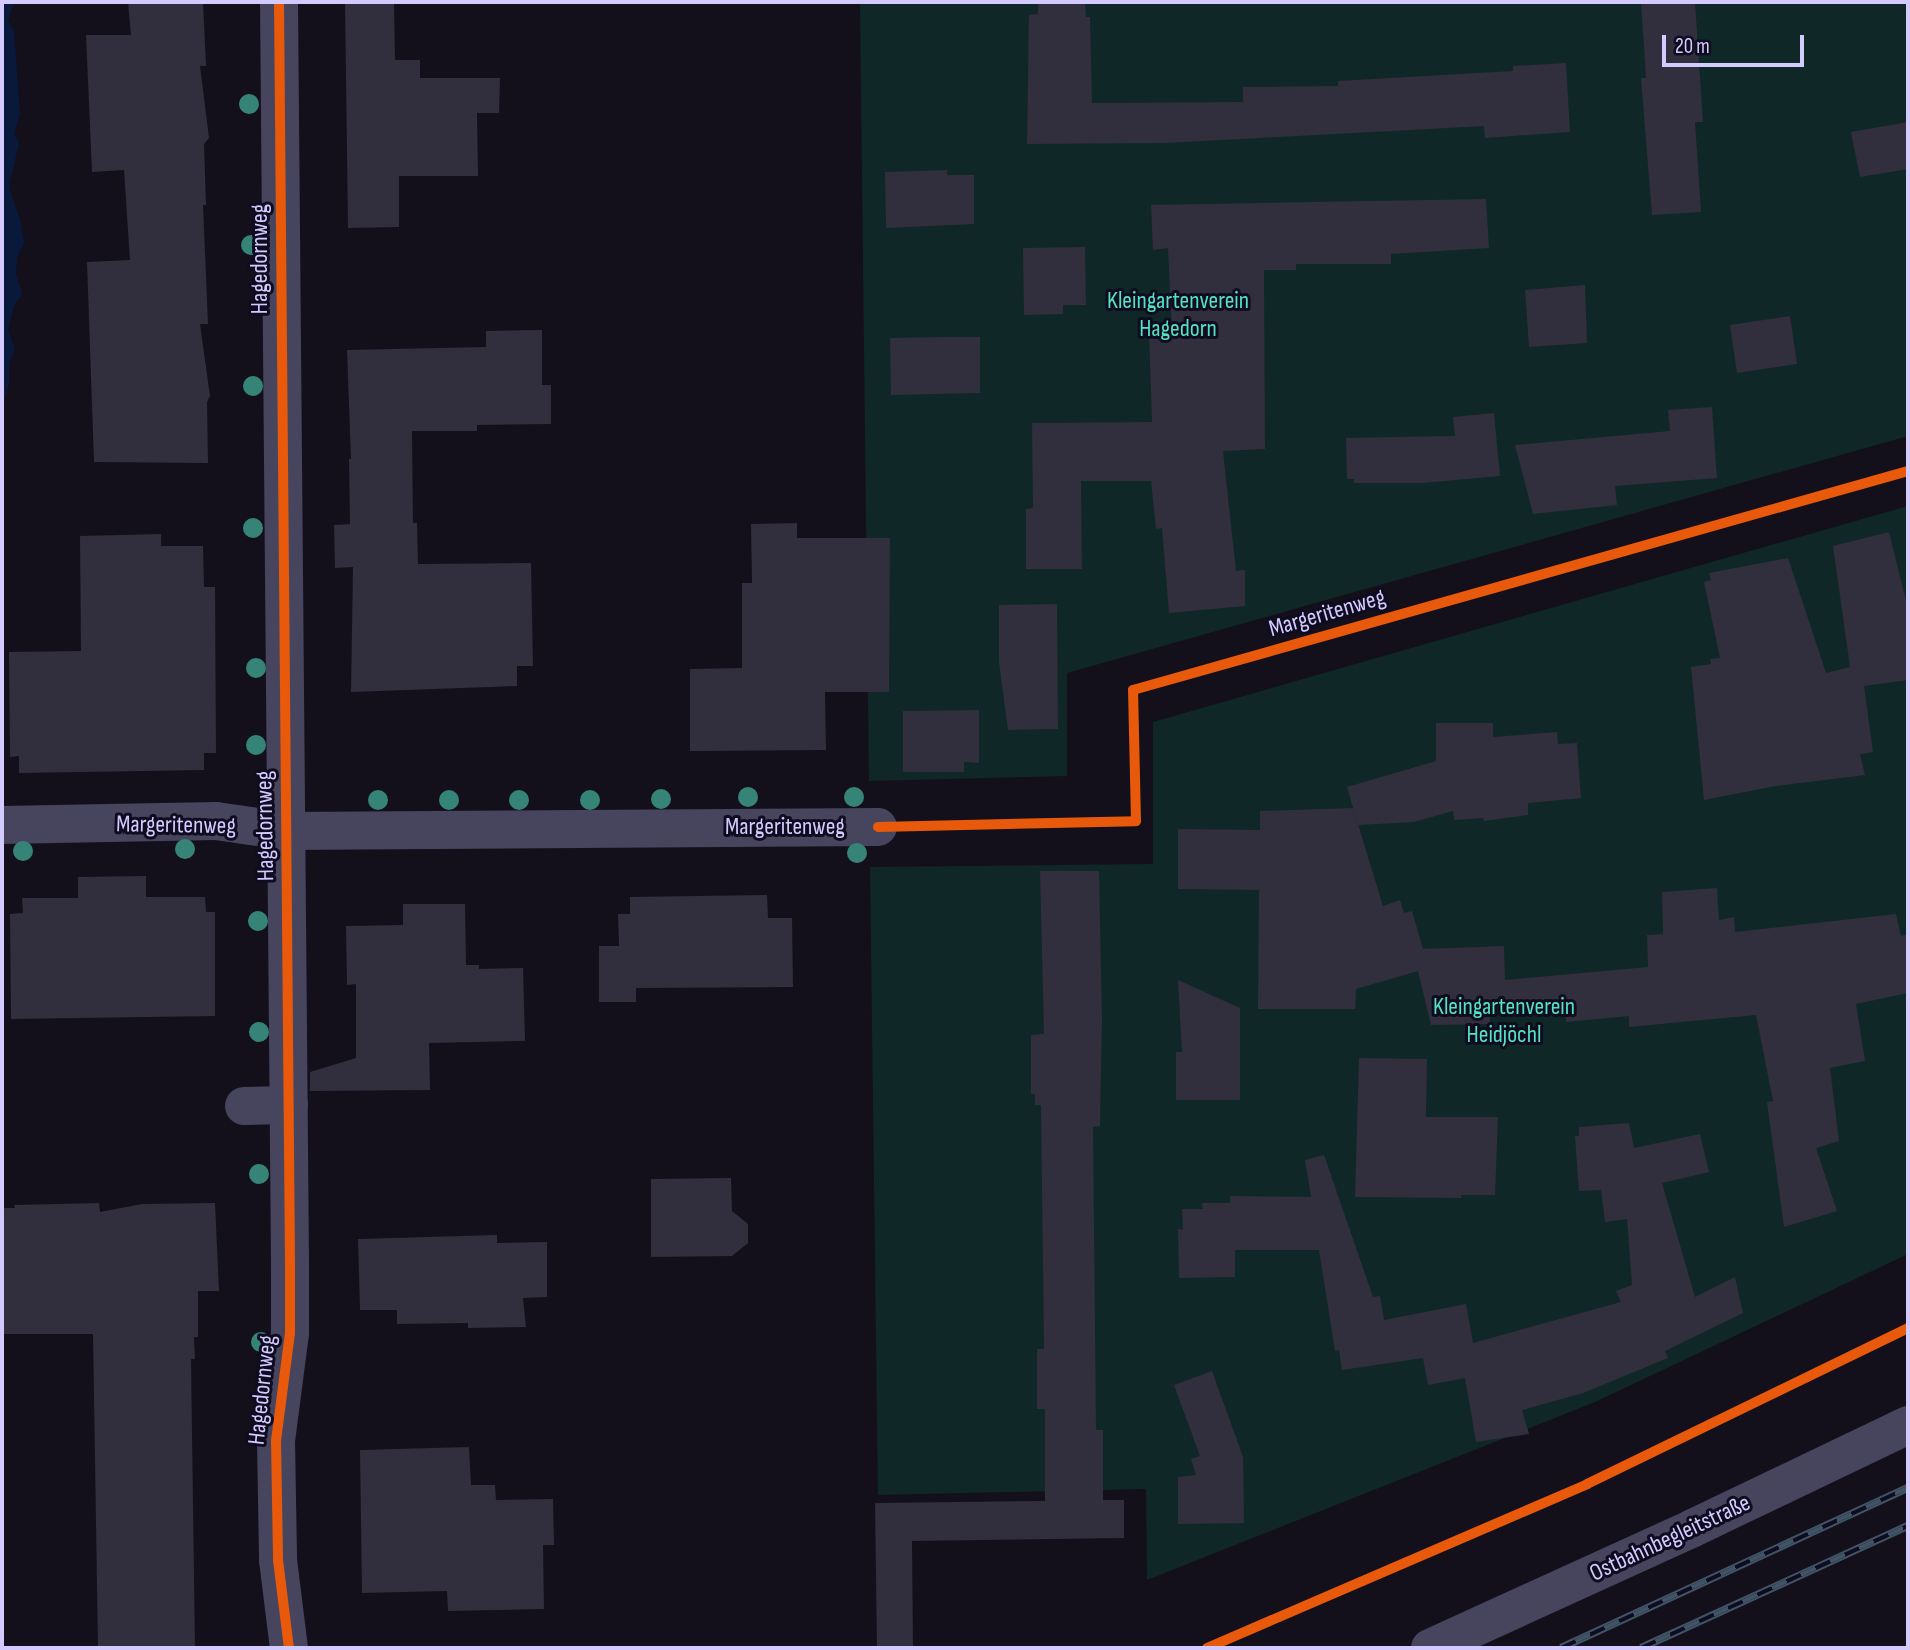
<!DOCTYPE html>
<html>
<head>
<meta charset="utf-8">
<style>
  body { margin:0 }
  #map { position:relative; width:1910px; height:1650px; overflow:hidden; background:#13101c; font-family:"Sofia Sans Condensed",sans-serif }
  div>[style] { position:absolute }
  .green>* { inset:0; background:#102728 }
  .water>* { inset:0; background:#08193b }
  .building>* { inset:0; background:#312e3e }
  .minor>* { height:38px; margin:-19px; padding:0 19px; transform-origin:19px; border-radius:19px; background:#46455d }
  .rail>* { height:8px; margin-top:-4px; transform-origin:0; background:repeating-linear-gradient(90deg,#100c20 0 16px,#405466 0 32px); box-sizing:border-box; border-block:2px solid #405466 }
  .cycleway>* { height:10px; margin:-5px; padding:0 5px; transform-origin:5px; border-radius:5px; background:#e8590c }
  .trees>* { width:20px; height:20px; margin:-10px; border-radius:50%; background:#368478 }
  span { translate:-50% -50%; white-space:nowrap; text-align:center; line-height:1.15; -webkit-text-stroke:6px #100c20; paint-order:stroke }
  .street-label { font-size:24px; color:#d3cbff }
  .park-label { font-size:24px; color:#53e3c4 }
  .frame { position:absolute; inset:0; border:4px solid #d3cbff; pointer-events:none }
  .scale { position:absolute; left:1662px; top:35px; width:142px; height:32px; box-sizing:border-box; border:4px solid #d3cbff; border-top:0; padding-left:9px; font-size:21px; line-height:24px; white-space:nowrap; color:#d3cbff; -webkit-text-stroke:5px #100c20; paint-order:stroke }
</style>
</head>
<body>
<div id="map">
  <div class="green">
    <div style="clip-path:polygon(860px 2px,1908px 2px,1908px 436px,1067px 673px,1067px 776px,869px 781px)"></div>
    <div style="clip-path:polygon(1908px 506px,1908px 1254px,1595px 1402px,1147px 1580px,1146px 1489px,878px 1495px,870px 867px,1153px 864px,1153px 722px)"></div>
  </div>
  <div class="water">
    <div style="clip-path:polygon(2px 2px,14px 2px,8px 21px,14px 31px,20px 114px,14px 134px,19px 143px,9px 187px,21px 223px,24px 243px,17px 258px,16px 274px,22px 294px,14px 306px,8px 330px,15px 349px,9px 363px,9px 384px,2px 408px)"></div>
  </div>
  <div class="building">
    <div style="clip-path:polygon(128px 2px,203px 2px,206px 66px,200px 66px,209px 138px,204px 144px,206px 205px,203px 205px,208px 324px,200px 324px,210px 396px,207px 402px,208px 463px,94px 462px,87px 262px,130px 260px,124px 170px,92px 172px,86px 35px,131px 35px)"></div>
    <div style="clip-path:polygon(345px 2px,394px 2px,395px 60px,420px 60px,420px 78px,500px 78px,499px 113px,477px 113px,478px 176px,399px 176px,399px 227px,348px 228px)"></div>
    <div style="clip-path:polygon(1038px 2px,1085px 2px,1086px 17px,1090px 17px,1092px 103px,1243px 102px,1243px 87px,1338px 86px,1338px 81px,1513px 71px,1513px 66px,1566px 63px,1570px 132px,1485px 138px,1484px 126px,1166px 143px,1027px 144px,1029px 15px,1038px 14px)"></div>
    <div style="clip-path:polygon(1641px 2px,1695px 2px,1703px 122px,1695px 122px,1701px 212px,1652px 215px,1641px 78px,1646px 78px)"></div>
    <div style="clip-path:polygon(1908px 122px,1908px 169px,1860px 177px,1851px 132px)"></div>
    <div style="clip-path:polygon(947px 170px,947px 175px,974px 175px,974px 224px,886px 228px,885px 172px)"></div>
    <div style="clip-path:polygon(1486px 199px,1489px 248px,1391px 254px,1391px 264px,1296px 264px,1296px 270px,1264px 270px,1265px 449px,1223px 451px,1236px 571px,1245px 570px,1245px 606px,1169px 613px,1162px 528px,1156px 529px,1151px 481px,1081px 481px,1082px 569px,1026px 569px,1026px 509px,1033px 508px,1032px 423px,1152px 422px,1149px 333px,1172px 332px,1168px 248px,1153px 250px,1151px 205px)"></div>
    <div style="clip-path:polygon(1085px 247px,1086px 305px,1063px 305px,1063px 314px,1024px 315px,1023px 248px)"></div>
    <div style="clip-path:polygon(1585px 285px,1587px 343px,1529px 347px,1525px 290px)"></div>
    <div style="clip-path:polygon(1790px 316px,1797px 364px,1737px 373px,1730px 325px)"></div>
    <div style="clip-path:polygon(542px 330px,542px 385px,551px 385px,551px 424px,477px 425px,477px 431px,412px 431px,413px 523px,417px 523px,418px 564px,531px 563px,533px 666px,517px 666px,517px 686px,351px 692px,353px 567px,335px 568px,334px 525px,350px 524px,349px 459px,351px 459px,347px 350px,486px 347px,486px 331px)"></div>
    <div style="clip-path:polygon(950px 337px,980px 337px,980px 393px,891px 395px,890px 338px)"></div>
    <div style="clip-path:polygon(1712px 407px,1717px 478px,1615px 486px,1617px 505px,1533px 514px,1515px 445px,1670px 431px,1668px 410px)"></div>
    <div style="clip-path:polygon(1494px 413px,1500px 476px,1423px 483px,1354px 483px,1354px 479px,1347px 479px,1346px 438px,1455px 436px,1453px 417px)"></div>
    <div style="clip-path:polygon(797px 523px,797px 538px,890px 538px,889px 692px,825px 692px,826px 750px,690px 751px,690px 669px,742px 668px,742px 583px,752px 583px,751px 524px)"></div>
    <div style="clip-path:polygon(1889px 532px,1908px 609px,1908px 680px,1864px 686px,1873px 752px,1860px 754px,1865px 775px,1776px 786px,1704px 800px,1691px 667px,1711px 664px,1710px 659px,1720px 658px,1704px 582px,1711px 580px,1709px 573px,1788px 558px,1826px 673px,1850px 667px,1833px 546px)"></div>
    <div style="clip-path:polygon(161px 534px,161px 546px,203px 546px,204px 587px,215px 587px,216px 753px,204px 753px,204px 770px,19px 773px,19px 756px,10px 757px,9px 652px,81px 651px,80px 536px)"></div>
    <div style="clip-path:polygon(1057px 604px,1058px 729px,1008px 730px,999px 662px,999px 605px)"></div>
    <div style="clip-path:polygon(979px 710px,979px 763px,964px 762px,964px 772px,903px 772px,903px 711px)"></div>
    <div style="clip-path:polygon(1436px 723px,1493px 723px,1493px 737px,1557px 732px,1558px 744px,1577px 743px,1581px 798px,1528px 803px,1528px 815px,1484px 821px,1483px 818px,1454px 820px,1453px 811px,1414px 822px,1358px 825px,1347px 787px,1436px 761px)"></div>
    <div style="clip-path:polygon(1353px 808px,1383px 906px,1400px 900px,1404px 913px,1412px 911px,1423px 949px,1504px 946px,1505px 980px,1648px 967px,1647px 935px,1663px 934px,1662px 892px,1717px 888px,1719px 920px,1734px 917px,1735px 932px,1896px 914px,1901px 936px,1908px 934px,1908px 993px,1856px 1004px,1865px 1061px,1830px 1068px,1839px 1141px,1816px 1148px,1837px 1211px,1784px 1227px,1767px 1102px,1773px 1101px,1756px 1015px,1629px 1027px,1629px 1016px,1566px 1022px,1566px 1012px,1490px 1011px,1490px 1024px,1431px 1025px,1418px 971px,1356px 989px,1355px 1009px,1258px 1009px,1259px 890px,1178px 889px,1178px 829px,1260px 830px,1260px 811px)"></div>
    <div style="clip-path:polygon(1040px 871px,1099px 871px,1102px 1019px,1100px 1126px,1093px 1127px,1096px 1430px,1103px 1430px,1103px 1500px,1124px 1500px,1124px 1538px,912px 1541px,913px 1648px,877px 1648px,875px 1503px,1045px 1501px,1045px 1409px,1037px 1409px,1037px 1349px,1044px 1349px,1041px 1105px,1035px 1105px,1035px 1094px,1031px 1094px,1031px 1035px,1044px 1034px)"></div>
    <div style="clip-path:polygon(146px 876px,146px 897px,205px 897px,206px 912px,215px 912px,215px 1016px,11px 1019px,10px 914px,23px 913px,22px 898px,78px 898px,78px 877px)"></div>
    <div style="clip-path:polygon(767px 895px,768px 918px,792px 918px,793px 987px,636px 988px,636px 1002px,599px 1002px,599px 946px,619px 946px,618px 914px,630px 914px,630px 897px)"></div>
    <div style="clip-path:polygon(403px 904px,465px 904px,466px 965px,479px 965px,479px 969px,523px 968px,525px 1041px,429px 1043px,430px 1090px,310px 1091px,310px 1072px,356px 1058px,356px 984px,347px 985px,346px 926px,403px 925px)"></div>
    <div style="clip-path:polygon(1178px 980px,1240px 1008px,1240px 1100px,1176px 1100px,1176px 1052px,1182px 1052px)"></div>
    <div style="clip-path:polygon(1359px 1058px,1427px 1059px,1426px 1117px,1498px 1117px,1495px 1195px,1461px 1195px,1461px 1198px,1355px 1197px)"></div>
    <div style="clip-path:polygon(1629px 1123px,1634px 1148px,1700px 1134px,1709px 1172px,1662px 1183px,1695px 1297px,1735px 1277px,1743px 1313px,1665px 1351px,1668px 1358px,1583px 1393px,1522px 1410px,1529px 1434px,1476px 1442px,1465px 1378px,1428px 1385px,1423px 1358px,1342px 1370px,1339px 1350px,1335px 1351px,1319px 1250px,1235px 1250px,1235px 1277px,1179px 1278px,1178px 1229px,1183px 1230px,1182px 1209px,1203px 1209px,1202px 1203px,1230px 1203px,1230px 1196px,1311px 1197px,1305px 1160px,1324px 1155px,1373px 1297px,1380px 1296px,1384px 1320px,1466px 1304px,1473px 1343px,1621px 1302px,1616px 1291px,1632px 1285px,1627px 1219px,1605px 1222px,1601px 1190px,1579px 1191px,1575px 1136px,1579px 1136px,1579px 1127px)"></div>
    <div style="clip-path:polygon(731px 1178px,732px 1211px,748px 1224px,748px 1243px,732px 1256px,651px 1257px,651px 1179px)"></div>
    <div style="clip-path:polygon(99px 1203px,100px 1212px,142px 1204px,215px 1203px,219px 1291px,198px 1291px,198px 1337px,194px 1337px,195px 1359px,191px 1359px,195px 1648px,98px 1648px,93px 1334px,2px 1334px,2px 1208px,15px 1208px,14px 1205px)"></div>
    <div style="clip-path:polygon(497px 1235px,497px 1243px,547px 1242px,547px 1297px,523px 1298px,526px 1327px,468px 1328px,468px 1323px,397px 1324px,397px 1310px,360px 1310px,358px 1239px)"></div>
    <div style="clip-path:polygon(1212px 1371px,1243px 1457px,1244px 1523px,1178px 1524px,1178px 1477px,1196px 1475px,1191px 1459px,1200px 1456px,1174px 1385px)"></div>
    <div style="clip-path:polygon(469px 1447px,471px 1485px,495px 1485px,496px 1500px,553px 1499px,554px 1545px,543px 1545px,544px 1609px,448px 1611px,447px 1591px,362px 1593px,360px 1450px)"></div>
  </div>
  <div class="minor">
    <div style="left:279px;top:2px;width:1266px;rotate:89.5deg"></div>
    <div style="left:290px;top:1268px;width:65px;rotate:90deg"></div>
    <div style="left:290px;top:1333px;width:109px;rotate:97.4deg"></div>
    <div style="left:276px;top:1441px;width:119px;rotate:89deg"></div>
    <div style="left:278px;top:1560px;width:89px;rotate:82.9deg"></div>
    <div style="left:2px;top:825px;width:214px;rotate:-1.1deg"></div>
    <div style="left:216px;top:821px;width:71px;rotate:8.1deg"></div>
    <div style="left:286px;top:831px;width:592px;rotate:-0.39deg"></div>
    <div style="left:244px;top:1106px;width:45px;rotate:-1.3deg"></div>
    <div style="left:1430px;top:1648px;width:287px;rotate:-24.5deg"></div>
    <div style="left:1691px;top:1529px;width:241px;rotate:-25.6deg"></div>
  </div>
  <div class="rail">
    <div style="left:1561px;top:1648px;width:382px;rotate:-24.8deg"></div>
    <div style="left:1641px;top:1648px;width:294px;rotate:-24.6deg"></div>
  </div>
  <div class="cycleway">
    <div style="left:279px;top:2px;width:1266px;rotate:89.5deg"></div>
    <div style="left:290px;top:1268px;width:65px;rotate:90deg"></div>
    <div style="left:290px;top:1333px;width:109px;rotate:97.4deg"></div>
    <div style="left:276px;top:1441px;width:119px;rotate:89deg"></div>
    <div style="left:278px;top:1560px;width:89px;rotate:82.9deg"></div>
    <div style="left:878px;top:827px;width:258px;rotate:-1.3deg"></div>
    <div style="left:1136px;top:821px;width:131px;rotate:-91.3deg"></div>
    <div style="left:1133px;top:690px;width:805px;rotate:-15.78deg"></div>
    <div style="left:1207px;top:1648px;width:414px;rotate:-23.3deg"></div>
    <div style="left:1587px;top:1484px;width:357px;rotate:-25.9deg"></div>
  </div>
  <div class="trees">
    <div style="left:249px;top:104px"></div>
    <div style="left:251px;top:245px"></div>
    <div style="left:253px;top:386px"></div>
    <div style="left:253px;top:528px"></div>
    <div style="left:256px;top:668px"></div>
    <div style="left:256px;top:745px"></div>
    <div style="left:748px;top:797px"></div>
    <div style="left:854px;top:797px"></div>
    <div style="left:661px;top:799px"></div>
    <div style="left:378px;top:800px"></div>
    <div style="left:449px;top:800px"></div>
    <div style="left:519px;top:800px"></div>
    <div style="left:590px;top:800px"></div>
    <div style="left:185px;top:849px"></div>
    <div style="left:23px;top:851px"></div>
    <div style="left:857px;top:853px"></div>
    <div style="left:258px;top:921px"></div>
    <div style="left:259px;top:1032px"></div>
    <div style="left:259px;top:1174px"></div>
    <div style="left:261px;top:1342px"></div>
  </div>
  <div class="street-label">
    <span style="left:260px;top:259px;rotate:-90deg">Hagedornweg</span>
    <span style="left:1327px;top:613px;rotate:-16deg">Margeritenweg</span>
    <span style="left:176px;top:825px;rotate:1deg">Margeritenweg</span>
    <span style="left:265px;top:826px;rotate:-91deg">Hagedornweg</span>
    <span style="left:785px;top:827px">Margeritenweg</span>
    <span style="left:262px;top:1390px;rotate:-84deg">Hagedornweg</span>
    <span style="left:1670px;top:1538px;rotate:-25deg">Ostbahnbegleitstraße</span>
  </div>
  <div class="park-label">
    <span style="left:1178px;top:315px">Kleingartenverein<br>Hagedorn</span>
    <span style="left:1504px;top:1021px">Kleingartenverein<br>Heidjöchl</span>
  </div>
  <div class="frame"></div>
  <div class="scale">20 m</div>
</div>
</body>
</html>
